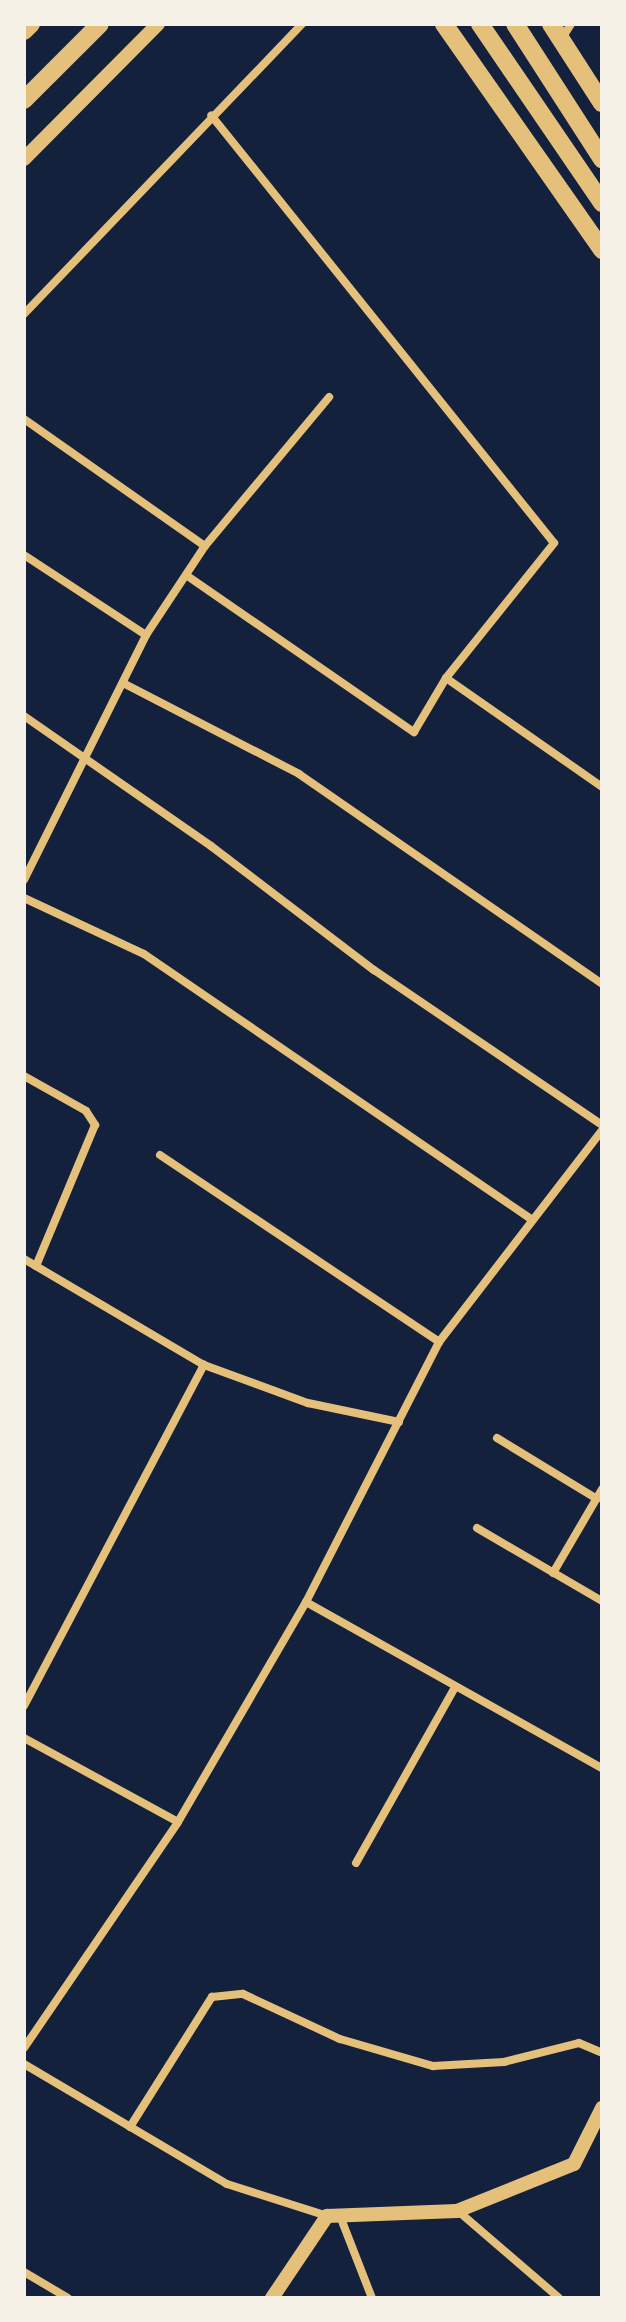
<!DOCTYPE html>
<html>
<head>
<meta charset="utf-8">
<style>
  body { margin:0 }
  #map { position:relative; width:626px; height:2322px; overflow:hidden; background:#14213d; font-family:"DM Sans",sans-serif }
  div>[style] { position:absolute }
  .minor>* { height:8px; margin:-4px; padding:0 4px; transform-origin:4px; border-radius:4px; background:#e5c07b }
  .tertiary>* { height:14px; margin:-7px; padding:0 7px; transform-origin:7px; border-radius:7px; background:#e5c07b }
  .primary>* { height:18px; margin:-9px; padding:0 9px; transform-origin:9px; border-radius:9px; background:#e5c07b }
  .trunk>* { height:18px; margin:-9px; padding:0 9px; transform-origin:9px; border-radius:9px; background:#e5c07b }
  span { translate:-50% -50%; white-space:nowrap; text-align:center; line-height:1.15; -webkit-text-stroke:6px #f6f1e7; paint-order:stroke }
  .frame { position:absolute; inset:0; border:26px solid #f6f1e7; pointer-events:none }
</style>
</head>
<body>
<div id="map">
  <div class="minor">
    <div style="left:561px;top:40px;width:19px;rotate:-58deg"></div>
    <div style="left:24px;top:314px;width:402px;rotate:-46.2deg"></div>
    <div style="left:24px;top:419px;width:221px;rotate:35.1deg"></div>
    <div style="left:24px;top:555px;width:146px;rotate:33.3deg"></div>
    <div style="left:186px;top:575px;width:277px;rotate:34.6deg"></div>
    <div style="left:414px;top:732px;width:63px;rotate:-59.3deg"></div>
    <div style="left:446px;top:678px;width:173px;rotate:-51.3deg"></div>
    <div style="left:554px;top:543px;width:548px;rotate:-128.71deg"></div>
    <div style="left:446px;top:678px;width:190px;rotate:34.9deg"></div>
    <div style="left:123px;top:683px;width:198px;rotate:27.3deg"></div>
    <div style="left:299px;top:774px;width:369px;rotate:34.7deg"></div>
    <div style="left:24px;top:716px;width:228px;rotate:34.8deg"></div>
    <div style="left:211px;top:846px;width:205px;rotate:37.3deg"></div>
    <div style="left:374px;top:970px;width:276px;rotate:34.2deg"></div>
    <div style="left:24px;top:880px;width:274px;rotate:-63.5deg"></div>
    <div style="left:146px;top:635px;width:107px;rotate:-56.5deg"></div>
    <div style="left:205px;top:546px;width:194px;rotate:-50.2deg"></div>
    <div style="left:24px;top:898px;width:132px;rotate:25deg"></div>
    <div style="left:144px;top:954px;width:471px;rotate:34.4deg"></div>
    <div style="left:24px;top:1076px;width:71px;rotate:29.4deg"></div>
    <div style="left:86px;top:1111px;width:17px;rotate:57deg"></div>
    <div style="left:95px;top:1125px;width:153px;rotate:112.7deg"></div>
    <div style="left:160px;top:1155px;width:336px;rotate:33.8deg"></div>
    <div style="left:24px;top:1259px;width:209px;rotate:30.5deg"></div>
    <div style="left:204px;top:1365px;width:111px;rotate:20.1deg"></div>
    <div style="left:308px;top:1403px;width:93px;rotate:11.8deg"></div>
    <div style="left:497px;top:1438px;width:117px;rotate:31.4deg"></div>
    <div style="left:477px;top:1528px;width:145px;rotate:30.3deg"></div>
    <div style="left:553px;top:1573px;width:97px;rotate:-59.7deg"></div>
    <div style="left:306px;top:1602px;width:339px;rotate:29.3deg"></div>
    <div style="left:24px;top:1706px;width:386px;rotate:-62.2deg"></div>
    <div style="left:24px;top:1738px;width:175px;rotate:28.6deg"></div>
    <div style="left:356px;top:1863px;width:200px;rotate:-60.6deg"></div>
    <div style="left:24px;top:2048px;width:273px;rotate:-55.7deg"></div>
    <div style="left:178px;top:1822px;width:255px;rotate:-59.8deg"></div>
    <div style="left:306px;top:1602px;width:292px;rotate:-62.9deg"></div>
    <div style="left:439px;top:1342px;width:267px;rotate:-52.4deg"></div>
    <div style="left:24px;top:2064px;width:236px;rotate:30.6deg"></div>
    <div style="left:227px;top:2184px;width:105px;rotate:17.7deg"></div>
    <div style="left:130px;top:2127px;width:154px;rotate:-57.8deg"></div>
    <div style="left:212px;top:1997px;width:31px;rotate:-6deg"></div>
    <div style="left:243px;top:1994px;width:107px;rotate:24.9deg"></div>
    <div style="left:340px;top:2039px;width:97px;rotate:16.2deg"></div>
    <div style="left:433px;top:2066px;width:71px;rotate:-3.2deg"></div>
    <div style="left:504px;top:2062px;width:77px;rotate:-14.2deg"></div>
    <div style="left:579px;top:2043px;width:25px;rotate:23deg"></div>
    <div style="left:458px;top:2211px;width:133px;rotate:40.7deg"></div>
    <div style="left:340px;top:2216px;width:88px;rotate:68.7deg"></div>
    <div style="left:24px;top:2272px;width:51px;rotate:30.6deg"></div>
  </div>
  <div class="tertiary">
    <div style="left:24px;top:159px;width:190px;rotate:-45.2deg"></div>
    <div style="left:272px;top:2298px;width:99px;rotate:-56.1deg"></div>
    <div style="left:327px;top:2216px;width:130px;rotate:-2.2deg"></div>
    <div style="left:457px;top:2211px;width:126px;rotate:-21.9deg"></div>
    <div style="left:574px;top:2164px;width:63px;rotate:-63.4deg"></div>
  </div>
  <div class="primary">
    <div style="left:480px;top:24px;width:217px;rotate:55.7deg"></div>
    <div style="left:515px;top:24px;width:161px;rotate:57.2deg"></div>
  </div>
  <div class="trunk">
    <div style="left:444px;top:24px;width:276px;rotate:55deg"></div>
    <div style="left:551px;top:24px;width:94px;rotate:57.2deg"></div>
    <div style="left:24px;top:31px;width:10px;rotate:-45deg"></div>
    <div style="left:24px;top:100px;width:107px;rotate:-45deg"></div>
  </div>
  <div class="frame"></div>
</div>
</body>
</html>
